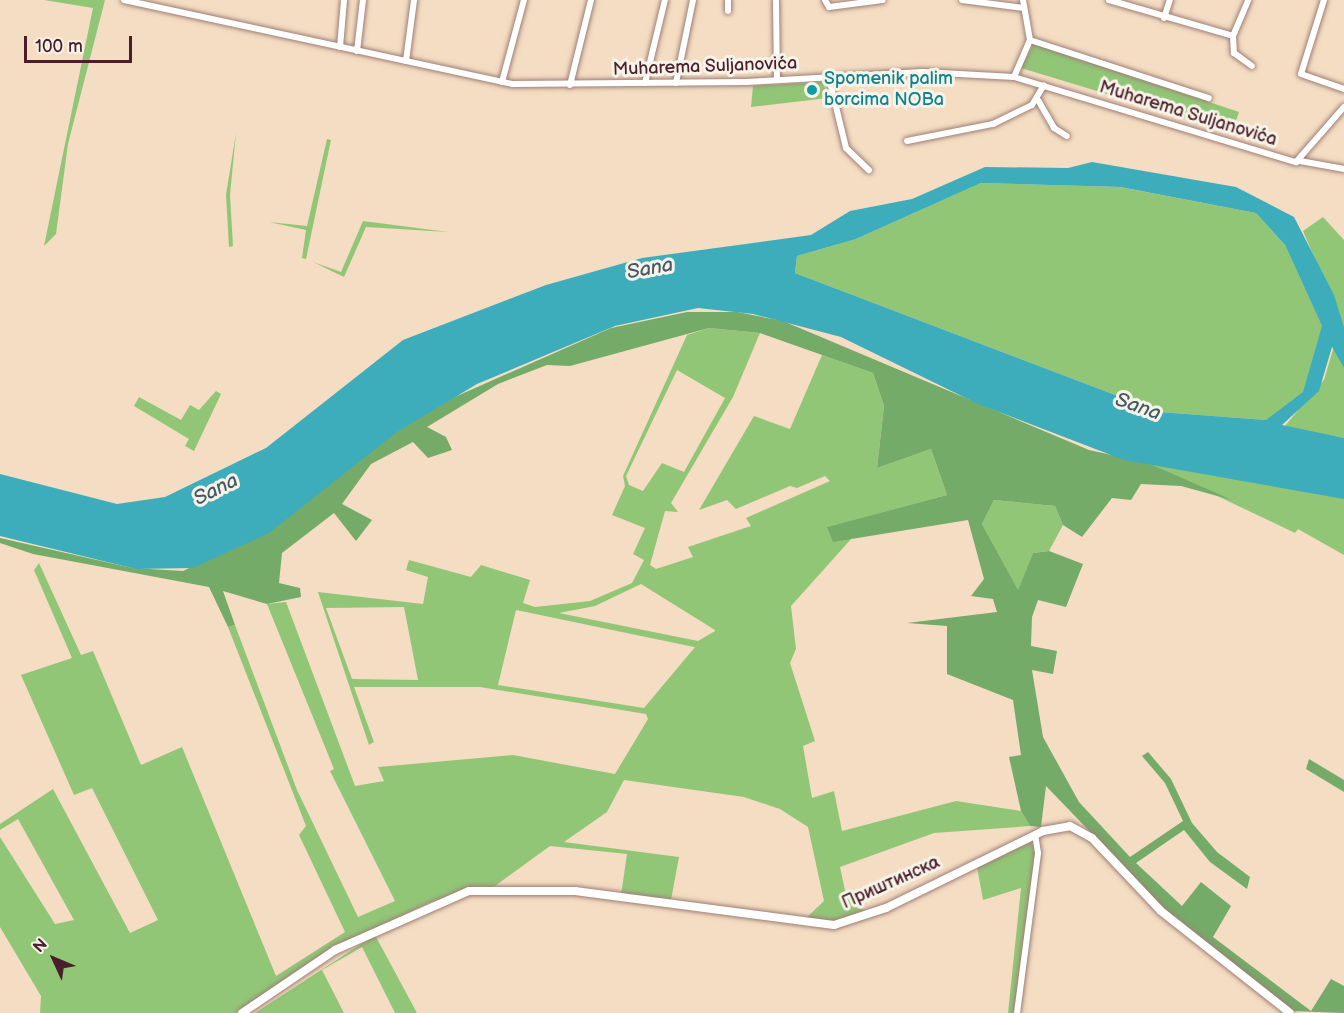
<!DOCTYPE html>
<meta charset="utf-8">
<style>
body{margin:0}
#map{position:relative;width:1344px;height:1013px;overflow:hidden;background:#f4ddc2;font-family:"Balsamiq Sans",sans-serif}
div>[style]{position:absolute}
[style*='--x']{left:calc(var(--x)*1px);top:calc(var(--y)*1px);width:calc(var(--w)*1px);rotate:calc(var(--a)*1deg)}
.green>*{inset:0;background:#92c677}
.forest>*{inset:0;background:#75ab68}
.water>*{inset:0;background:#3eadbb}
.roads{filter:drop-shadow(0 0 2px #9f7e76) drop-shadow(0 0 2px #9f7e76)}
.street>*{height:6px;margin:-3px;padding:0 3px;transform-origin:3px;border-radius:3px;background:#fff}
.secondary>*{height:8px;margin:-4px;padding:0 4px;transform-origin:4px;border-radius:4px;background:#fff}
.dots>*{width:16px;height:16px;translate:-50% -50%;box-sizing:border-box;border:3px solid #f7f3e8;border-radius:50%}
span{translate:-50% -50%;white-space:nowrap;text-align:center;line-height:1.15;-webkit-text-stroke:6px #f7f3e8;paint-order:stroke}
.street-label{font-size:18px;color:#4a1f2b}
.culture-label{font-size:18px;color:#0d838f}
.left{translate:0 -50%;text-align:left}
.water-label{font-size:20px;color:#455865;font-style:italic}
.north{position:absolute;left:24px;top:929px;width:60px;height:60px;-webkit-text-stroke:4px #f7f3e8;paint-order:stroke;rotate:314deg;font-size:16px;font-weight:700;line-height:24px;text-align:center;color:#4a1f2b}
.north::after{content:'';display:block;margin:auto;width:21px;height:27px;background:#4a1f2b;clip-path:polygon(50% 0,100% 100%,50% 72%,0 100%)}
.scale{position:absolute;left:24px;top:36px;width:108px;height:27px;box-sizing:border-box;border:3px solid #4a1f2b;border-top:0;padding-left:8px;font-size:18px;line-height:21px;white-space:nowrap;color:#4a1f2b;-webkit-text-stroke:4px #f7f3e8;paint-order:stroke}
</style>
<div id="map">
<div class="green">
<div style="clip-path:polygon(44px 0,105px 0,68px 144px,56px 234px,44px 246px,93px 8px)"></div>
<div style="clip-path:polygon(1034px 43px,1239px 112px,1232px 132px,1021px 68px)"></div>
<div style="clip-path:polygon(823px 82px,828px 98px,751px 107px,753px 86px)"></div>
<div style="clip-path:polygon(236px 133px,230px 195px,233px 246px,229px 247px,226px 195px)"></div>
<div style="clip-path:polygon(327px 139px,331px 140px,306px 259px,302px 258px,306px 230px,269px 222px,307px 226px)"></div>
<div style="clip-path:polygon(981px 183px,1119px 187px,1256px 213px,1285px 245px,1325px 332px,1318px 381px,1282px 416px,1266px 420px,1160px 412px,795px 273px,797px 256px,856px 239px)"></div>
<div style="clip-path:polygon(1323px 217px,1344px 240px,1344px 327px,1303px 231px)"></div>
<div style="clip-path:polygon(363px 221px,448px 232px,366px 227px,344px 277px,313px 262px,341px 272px)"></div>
<div style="clip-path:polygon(evenodd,709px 328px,760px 333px,733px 397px,671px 503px,678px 512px,665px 511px,650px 565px,656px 569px,693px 557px,688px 547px,751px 526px,746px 518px,830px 481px,825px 476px,797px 488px,790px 486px,736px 509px,727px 500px,699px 510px,754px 416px,790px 429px,822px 355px,873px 373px,884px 406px,877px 468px,931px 449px,947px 495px,828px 527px,834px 541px,852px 538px,791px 606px,796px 649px,790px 663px,815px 741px,803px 746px,812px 798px,834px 791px,842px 831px,956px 801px,1021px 811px,1030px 826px,934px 833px,840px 867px,846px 895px,857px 908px,872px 912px,843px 922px,804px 920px,824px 901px,808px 827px,780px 809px,744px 797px,624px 780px,607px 812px,564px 842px,679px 857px,671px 900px,621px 895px,627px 854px,550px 846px,495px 886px,431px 902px,355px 938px,241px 1013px,40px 1013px,41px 996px,0 927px,0 837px,55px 924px,74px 920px,18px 819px,0 830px,0 824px,53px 789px,130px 933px,158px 920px,92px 788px,74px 795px,21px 675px,72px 658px,34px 570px,39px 563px,81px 655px,93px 651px,141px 765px,182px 747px,276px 976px,345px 932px,299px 835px,306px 826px,228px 627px,235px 625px,297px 790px,358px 917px,395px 901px,330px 771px,334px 769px,267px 604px,286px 602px,355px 786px,384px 781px,378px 767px,513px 755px,615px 774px,648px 719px,646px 714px,480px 687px,354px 687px,374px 742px,369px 745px,318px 592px,423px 604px,428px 577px,406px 570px,409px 560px,471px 577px,481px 565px,530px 580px,523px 603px,535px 607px,590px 601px,632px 583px,644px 560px,633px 554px,645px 528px,612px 515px,625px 486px,623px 476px,687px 335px,709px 328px,677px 370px,725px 398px,684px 472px,662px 463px,643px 491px,629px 485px,626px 476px,677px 370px,709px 328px,641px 584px,715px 630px,715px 631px,698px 641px,559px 613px,595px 606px,641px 584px,709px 328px,404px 607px,418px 680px,352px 679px,326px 608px,404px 607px,709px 328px,516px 610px,694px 647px,695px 647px,644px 708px,498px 685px,516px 610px)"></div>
<div style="clip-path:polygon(1334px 346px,1344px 368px,1344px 438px,1284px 427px,1324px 380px)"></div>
<div style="clip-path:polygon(216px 391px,221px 394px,194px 451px,185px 446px,189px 439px,134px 406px,139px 397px,181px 420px,190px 405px,199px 410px)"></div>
<div style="clip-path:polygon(1148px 463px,1344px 498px,1344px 555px,1298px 529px,1295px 533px)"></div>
<div style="clip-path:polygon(994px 500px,1055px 506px,1063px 525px,1049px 551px,1033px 553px,1018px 591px,982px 524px)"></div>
<div style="clip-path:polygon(1029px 843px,1036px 844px,1034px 867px,1015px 1013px,1008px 1013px,1021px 888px,983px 900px,977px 867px)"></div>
<div style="clip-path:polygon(375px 935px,417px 1013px,395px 1013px,362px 947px,322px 970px,344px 1013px,255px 1013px)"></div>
</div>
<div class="forest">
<div style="clip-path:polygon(687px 312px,737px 312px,783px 321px,1089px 450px,1148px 463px,1232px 500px,1181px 486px,1141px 484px,1131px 500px,1112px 498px,1082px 537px,1063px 525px,1055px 506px,994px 500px,982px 524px,1018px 590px,1033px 553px,1049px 551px,1083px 564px,1066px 607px,1038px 600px,1032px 617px,1031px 646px,1057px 651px,1053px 674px,1032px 670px,1043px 737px,1079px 802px,1130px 857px,1183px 821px,1165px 783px,1142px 756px,1148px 752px,1171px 779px,1192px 823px,1217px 852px,1250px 877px,1247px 889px,1210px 862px,1184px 830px,1136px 863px,1182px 906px,1201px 882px,1231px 906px,1213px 937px,1311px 1011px,1331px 979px,1344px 986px,1344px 1013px,1292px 1011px,1174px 919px,1046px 786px,1041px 827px,1030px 826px,1021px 811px,1009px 757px,1021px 755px,1013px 700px,947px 674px,947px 626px,907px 623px,997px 612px,993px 599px,971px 596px,984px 579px,968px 520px,833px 542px,827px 527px,947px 495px,931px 449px,877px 468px,884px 406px,873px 373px,760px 333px,709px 328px,570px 366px,547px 365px,498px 384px,427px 427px,446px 437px,452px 450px,428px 458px,413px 442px,371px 464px,342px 504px,372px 520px,356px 541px,334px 513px,282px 553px,279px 583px,300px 588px,301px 597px,267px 604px,223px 591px,235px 625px,228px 627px,209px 587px,33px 554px,0 543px,0 538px,132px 568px,183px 571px,274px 527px,404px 423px,448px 400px,611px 328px)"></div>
<div style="clip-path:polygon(1309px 759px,1344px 780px,1344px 792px,1306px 769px)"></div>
</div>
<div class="water">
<div style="clip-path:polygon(evenodd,1092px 162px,1236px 187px,1294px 217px,1334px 295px,1344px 327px,1344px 368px,1332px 347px,1319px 391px,1282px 425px,1344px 438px,1344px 499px,1124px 460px,978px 404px,841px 337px,753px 314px,698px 308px,615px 326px,477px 384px,397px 432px,269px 533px,193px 568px,136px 569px,0 536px,0 474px,117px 504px,165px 497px,266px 448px,403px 340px,546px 285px,642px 258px,811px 235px,850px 211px,912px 199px,985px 167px,1068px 168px,1092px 162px,981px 183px,1120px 187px,1256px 213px,1285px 245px,1322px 326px,1303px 392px,1266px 420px,1160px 412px,795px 273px,797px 256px,856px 239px,981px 183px)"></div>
</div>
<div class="roads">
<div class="street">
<div style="--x:124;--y:0;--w:398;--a:12.2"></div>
<div style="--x:513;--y:84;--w:233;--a:-0.5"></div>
<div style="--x:746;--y:82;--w:177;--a:-3.2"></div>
<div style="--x:923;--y:72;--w:91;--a:3.1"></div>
<div style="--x:1014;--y:77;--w:295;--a:16.8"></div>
<div style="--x:1296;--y:162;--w:73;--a:-48.9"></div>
<div style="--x:728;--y:0;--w:11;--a:90"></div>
<div style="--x:776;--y:0;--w:80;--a:89.3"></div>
<div style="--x:825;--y:0;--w:8;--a:60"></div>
<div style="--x:829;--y:7;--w:54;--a:-7.4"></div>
<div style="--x:962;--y:0;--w:62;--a:7.5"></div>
<div style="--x:1109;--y:0;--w:129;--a:16.2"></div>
<div style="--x:1233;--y:36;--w:17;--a:87"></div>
<div style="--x:1234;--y:53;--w:22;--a:36"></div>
<div style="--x:1324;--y:0;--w:77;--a:107.3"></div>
<div style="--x:1301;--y:74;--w:46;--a:19.2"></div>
<div style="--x:1164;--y:18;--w:19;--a:-72"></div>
<div style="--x:1233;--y:36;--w:39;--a:-67"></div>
<div style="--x:1030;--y:40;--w:188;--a:18"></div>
<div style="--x:340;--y:47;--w:47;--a:-85.1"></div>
<div style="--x:357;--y:51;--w:51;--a:-83.3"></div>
<div style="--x:406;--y:61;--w:62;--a:-82.5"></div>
<div style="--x:1014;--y:77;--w:40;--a:-66.6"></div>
<div style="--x:1030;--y:40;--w:41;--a:-99.9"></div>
<div style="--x:829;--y:78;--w:72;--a:76.3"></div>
<div style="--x:846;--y:148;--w:32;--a:44"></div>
<div style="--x:502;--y:82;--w:85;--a:-75"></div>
<div style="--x:645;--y:83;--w:85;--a:-76.5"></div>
<div style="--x:676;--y:83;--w:85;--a:-78.4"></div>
<div style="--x:570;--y:85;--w:88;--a:-76.1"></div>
<div style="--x:1038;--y:100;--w:32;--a:60"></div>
<div style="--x:1054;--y:128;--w:15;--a:32"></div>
<div style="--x:907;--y:141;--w:88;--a:-11.2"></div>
<div style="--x:993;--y:124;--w:43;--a:-26"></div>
<div style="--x:1032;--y:105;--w:23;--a:-59"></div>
<div style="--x:1300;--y:161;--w:45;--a:10.3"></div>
<div style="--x:1017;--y:1013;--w:161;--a:-82.5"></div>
<div style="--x:1038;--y:853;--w:19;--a:-99"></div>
</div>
<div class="secondary">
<div style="--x:242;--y:1013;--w:112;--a:-34.1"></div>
<div style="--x:335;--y:950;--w:146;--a:-23.8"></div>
<div style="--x:469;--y:891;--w:106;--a:0"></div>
<div style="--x:575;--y:891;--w:261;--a:7.5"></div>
<div style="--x:834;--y:925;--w:55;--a:-18.1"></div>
<div style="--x:886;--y:908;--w:175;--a:-26.1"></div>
<div style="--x:1043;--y:831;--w:27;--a:-10"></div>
<div style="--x:1070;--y:826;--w:25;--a:29"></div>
<div style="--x:1092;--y:838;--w:100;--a:46.6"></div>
<div style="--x:1161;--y:911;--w:164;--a:38.3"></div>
</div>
</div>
<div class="dots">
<div style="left:812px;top:90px;background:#0f9aa8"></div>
</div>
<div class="street-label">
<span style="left:705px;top:67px;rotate:-2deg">Muharema Suljanovića</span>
<span style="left:1188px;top:114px;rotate:17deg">Muharema Suljanovića</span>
<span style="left:891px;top:883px;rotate:-24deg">Приштинска</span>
</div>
<div class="culture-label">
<span class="left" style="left:824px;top:90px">Spomenik palim<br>borcima NOBa</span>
</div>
<div class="water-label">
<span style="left:650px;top:269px;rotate:-10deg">Sana</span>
<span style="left:1138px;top:407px;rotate:19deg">Sana</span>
<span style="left:216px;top:490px;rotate:-27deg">Sana</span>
</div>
<div class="north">N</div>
<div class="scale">100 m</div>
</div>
